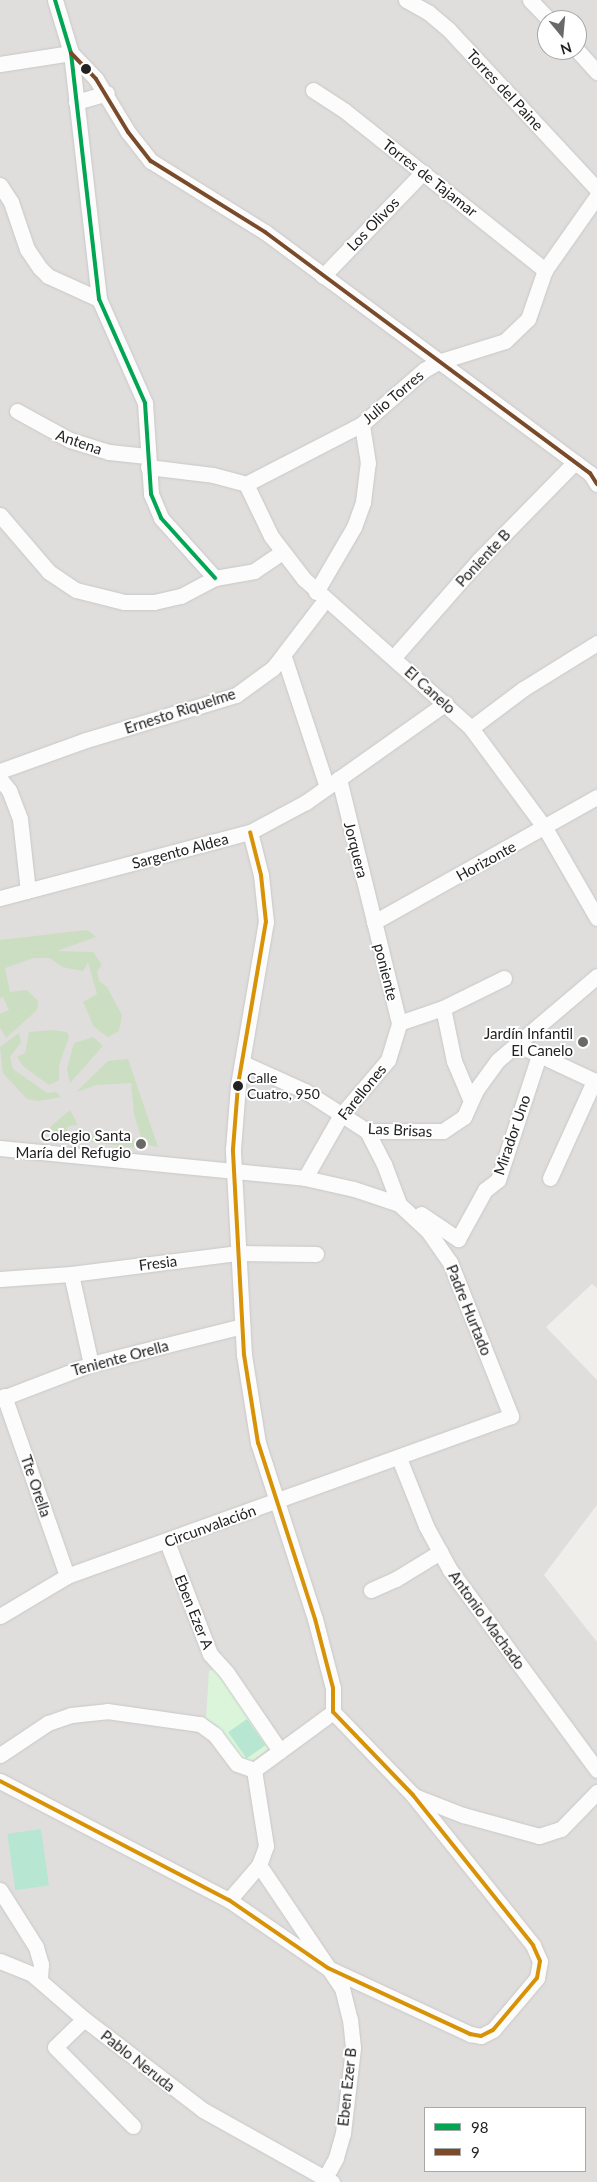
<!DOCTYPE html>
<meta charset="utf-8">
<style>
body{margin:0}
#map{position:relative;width:597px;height:2182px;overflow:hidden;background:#f0eeeb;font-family:Lato,sans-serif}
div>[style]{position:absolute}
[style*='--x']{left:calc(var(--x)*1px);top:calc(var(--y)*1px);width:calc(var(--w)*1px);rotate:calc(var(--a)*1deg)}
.residential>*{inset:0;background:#dfdedc}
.forest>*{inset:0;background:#cbdec1}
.park>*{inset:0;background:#daf5da}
.pitch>*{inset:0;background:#b7e6d2;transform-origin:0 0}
.roads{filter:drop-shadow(0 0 1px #c9c8c7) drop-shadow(0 0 1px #c9c8c7)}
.minor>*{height:15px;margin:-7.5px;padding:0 7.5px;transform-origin:7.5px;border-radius:7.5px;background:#fdfcfc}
.bus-1>*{height:4px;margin:-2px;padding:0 2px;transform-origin:2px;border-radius:2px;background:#00a651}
.bus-2>*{height:4px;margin:-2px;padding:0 2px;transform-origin:2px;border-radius:2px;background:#7a4b2a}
.bus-3>*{height:4px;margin:-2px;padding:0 2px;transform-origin:2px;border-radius:2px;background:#d79205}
.dots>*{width:14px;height:14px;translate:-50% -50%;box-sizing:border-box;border:2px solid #fff;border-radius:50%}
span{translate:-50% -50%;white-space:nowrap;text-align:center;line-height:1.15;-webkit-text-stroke:4px #fff;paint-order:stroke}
.bus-label{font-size:14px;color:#222}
.left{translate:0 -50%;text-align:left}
.street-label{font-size:15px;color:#222}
.poi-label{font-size:15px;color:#222}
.right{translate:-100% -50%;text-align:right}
.legend{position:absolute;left:424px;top:2107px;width:162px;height:65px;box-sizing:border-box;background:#fff;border:1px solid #a7a7a7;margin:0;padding:6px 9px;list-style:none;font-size:15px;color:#222}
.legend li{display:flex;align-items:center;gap:10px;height:25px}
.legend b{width:25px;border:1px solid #a7a7a7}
.north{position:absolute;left:537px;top:10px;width:50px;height:50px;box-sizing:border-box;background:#fff;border:1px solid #a7a7a7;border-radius:50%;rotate:163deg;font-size:14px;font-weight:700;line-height:20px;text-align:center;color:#222}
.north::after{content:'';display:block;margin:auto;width:18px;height:22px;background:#6a6968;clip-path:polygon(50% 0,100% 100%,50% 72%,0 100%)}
</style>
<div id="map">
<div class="residential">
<div style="clip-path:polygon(evenodd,0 0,597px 0,597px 1288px,592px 1284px,546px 1327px,597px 1380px,597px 1505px,544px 1575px,597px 1642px,597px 2182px,0 2182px,0 0,547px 20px,577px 20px,577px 50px,547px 50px,547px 20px,0 0,426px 2108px,586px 2108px,586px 2171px,426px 2171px,426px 2108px)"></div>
</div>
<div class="forest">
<div style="clip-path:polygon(87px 930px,96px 937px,57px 951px,93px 952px,102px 965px,97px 971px,99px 981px,107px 987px,122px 1015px,119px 1031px,108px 1037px,94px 1027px,83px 1002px,97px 994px,88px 962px,83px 971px,62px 967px,50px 958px,34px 958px,5px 968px,10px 992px,27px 990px,38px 1001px,37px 1010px,6px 1038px,0 1027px,0 1014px,9px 1010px,3px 997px,0 998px,0 940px)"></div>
<div style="clip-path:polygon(53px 1030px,67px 1032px,69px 1037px,59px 1065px,59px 1080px,49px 1085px,24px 1067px,17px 1057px,25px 1053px,29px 1032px)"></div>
<div style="clip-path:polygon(19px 1033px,21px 1042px,10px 1057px,13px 1069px,47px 1093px,56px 1092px,61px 1097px,38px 1101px,27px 1099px,3px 1073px,0 1047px)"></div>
<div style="clip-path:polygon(93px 1037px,103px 1046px,70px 1083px,67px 1069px,74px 1043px)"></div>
<div style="clip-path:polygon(128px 1059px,158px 1147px,147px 1145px,141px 1137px,134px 1114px,131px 1083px,96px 1085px,76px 1092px,108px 1061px)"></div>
<div style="clip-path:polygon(70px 1110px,78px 1125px,68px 1126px,62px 1143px,52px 1137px,50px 1127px)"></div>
<div style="clip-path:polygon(97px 1130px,119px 1139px,137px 1139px,136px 1148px,84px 1141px)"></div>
</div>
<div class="park">
<div style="clip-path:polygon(217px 1668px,273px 1745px,249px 1763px,241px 1761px,217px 1726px,206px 1718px,209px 1671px)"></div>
</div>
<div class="pitch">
<div style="left:247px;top:1719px;width:32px;height:23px;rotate:55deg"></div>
<div style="left:41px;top:1829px;width:57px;height:34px;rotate:82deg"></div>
</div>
<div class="roads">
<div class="minor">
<div style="--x:55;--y:0;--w:55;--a:73.2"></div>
<div style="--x:71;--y:53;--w:248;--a:83.5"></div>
<div style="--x:99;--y:299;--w:114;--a:66.1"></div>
<div style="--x:145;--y:403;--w:91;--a:86.2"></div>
<div style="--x:151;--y:494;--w:26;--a:67"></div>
<div style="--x:161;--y:518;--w:81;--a:48"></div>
<div style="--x:406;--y:0;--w:26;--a:29"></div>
<div style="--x:429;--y:13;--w:26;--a:40"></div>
<div style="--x:449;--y:30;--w:217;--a:47.1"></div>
<div style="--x:530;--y:0;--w:28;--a:46"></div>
<div style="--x:577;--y:50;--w:30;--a:48"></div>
<div style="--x:71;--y:53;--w:36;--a:46"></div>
<div style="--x:96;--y:79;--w:62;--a:58.9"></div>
<div style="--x:128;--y:132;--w:37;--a:52"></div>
<div style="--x:151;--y:161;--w:134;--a:31.9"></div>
<div style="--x:265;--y:232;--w:405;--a:36.6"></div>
<div style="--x:590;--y:473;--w:13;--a:58"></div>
<div style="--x:0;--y:64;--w:72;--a:-8.8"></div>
<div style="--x:313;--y:90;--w:38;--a:33"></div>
<div style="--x:345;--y:111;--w:256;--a:38.5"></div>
<div style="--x:76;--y:102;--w:32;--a:-16"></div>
<div style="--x:0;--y:185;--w:20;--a:57"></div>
<div style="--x:11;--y:202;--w:50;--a:71.2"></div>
<div style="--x:27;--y:249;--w:23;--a:56"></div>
<div style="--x:40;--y:268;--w:11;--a:45"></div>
<div style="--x:48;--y:276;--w:56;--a:24.3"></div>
<div style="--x:323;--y:276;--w:144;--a:-46.1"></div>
<div style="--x:17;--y:411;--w:60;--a:28.7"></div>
<div style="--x:70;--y:440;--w:41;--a:17.1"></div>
<div style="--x:109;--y:452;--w:38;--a:6"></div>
<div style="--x:148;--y:467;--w:65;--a:7"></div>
<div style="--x:213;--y:475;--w:34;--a:15"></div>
<div style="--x:246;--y:484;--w:131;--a:-27.3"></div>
<div style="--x:362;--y:424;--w:82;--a:-41.1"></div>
<div style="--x:424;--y:370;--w:16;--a:-30"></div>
<div style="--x:438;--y:362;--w:70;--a:-17.4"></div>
<div style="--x:505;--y:341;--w:32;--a:-44"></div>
<div style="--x:528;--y:319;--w:52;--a:-70.9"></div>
<div style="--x:545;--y:270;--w:90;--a:-54.9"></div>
<div style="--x:246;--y:484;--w:58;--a:64.3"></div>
<div style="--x:271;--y:536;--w:54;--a:52.5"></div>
<div style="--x:304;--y:579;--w:224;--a:41.7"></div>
<div style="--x:471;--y:728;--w:124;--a:53.5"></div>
<div style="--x:545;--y:828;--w:104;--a:60"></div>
<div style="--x:0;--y:515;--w:75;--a:49.3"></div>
<div style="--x:49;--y:572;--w:32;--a:34"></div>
<div style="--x:76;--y:590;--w:49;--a:14"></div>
<div style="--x:124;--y:602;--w:30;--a:0"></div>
<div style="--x:154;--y:602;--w:28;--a:-13"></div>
<div style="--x:181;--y:596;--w:38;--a:-28"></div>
<div style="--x:215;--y:578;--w:40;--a:-10"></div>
<div style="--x:254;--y:571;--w:34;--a:-34"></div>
<div style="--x:316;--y:592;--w:75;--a:-59.7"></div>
<div style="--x:354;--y:527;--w:27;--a:-70"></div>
<div style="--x:363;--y:502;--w:39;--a:-83"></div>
<div style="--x:368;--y:463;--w:39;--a:-99"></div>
<div style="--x:284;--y:657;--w:137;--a:71.7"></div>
<div style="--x:394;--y:657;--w:129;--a:-48.8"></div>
<div style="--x:479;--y:560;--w:137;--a:-45.6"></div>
<div style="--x:471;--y:728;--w:65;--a:-36.9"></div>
<div style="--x:523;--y:689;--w:87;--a:-31.9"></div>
<div style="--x:0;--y:771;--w:91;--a:-19.8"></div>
<div style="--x:86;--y:740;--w:157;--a:-16.7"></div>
<div style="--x:236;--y:695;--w:46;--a:-36.1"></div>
<div style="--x:273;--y:668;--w:86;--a:-52.6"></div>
<div style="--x:0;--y:779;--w:14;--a:51"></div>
<div style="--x:9;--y:790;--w:31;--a:69"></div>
<div style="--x:20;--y:819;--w:72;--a:83.7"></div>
<div style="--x:0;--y:898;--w:259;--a:-14.8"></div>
<div style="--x:250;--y:832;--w:64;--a:-28.2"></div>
<div style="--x:306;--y:802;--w:171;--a:-35.3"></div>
<div style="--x:374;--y:922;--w:256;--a:-29.3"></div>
<div style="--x:443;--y:1008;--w:54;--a:78.3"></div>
<div style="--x:454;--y:1061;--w:43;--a:67"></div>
<div style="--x:399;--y:1023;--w:46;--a:-18.8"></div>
<div style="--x:443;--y:1008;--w:68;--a:-26.2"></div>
<div style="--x:516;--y:1044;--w:89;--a:25.1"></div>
<div style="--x:243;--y:1063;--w:68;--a:24.3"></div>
<div style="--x:305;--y:1091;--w:74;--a:32.8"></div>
<div style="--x:367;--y:1131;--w:76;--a:0"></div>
<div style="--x:443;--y:1131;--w:25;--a:-34"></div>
<div style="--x:464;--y:1117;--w:30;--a:-66"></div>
<div style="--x:476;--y:1090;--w:37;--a:-54"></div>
<div style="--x:498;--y:1060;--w:130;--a:-40.3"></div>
<div style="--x:367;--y:1131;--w:37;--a:63"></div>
<div style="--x:384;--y:1164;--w:43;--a:69.4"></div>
<div style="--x:0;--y:1148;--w:306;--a:5.6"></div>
<div style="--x:305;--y:1178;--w:50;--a:12.7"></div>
<div style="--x:354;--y:1189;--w:47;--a:18.4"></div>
<div style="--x:399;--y:1204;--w:40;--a:43"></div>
<div style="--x:428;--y:1231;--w:38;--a:55"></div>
<div style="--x:450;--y:1262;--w:166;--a:68.4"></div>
<div style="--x:511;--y:1416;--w:472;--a:160.2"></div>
<div style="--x:67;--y:1576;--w:78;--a:149.2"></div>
<div style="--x:305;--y:1178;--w:73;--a:-60.3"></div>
<div style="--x:341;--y:1115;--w:72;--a:-49.5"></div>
<div style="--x:388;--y:1060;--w:39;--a:-73"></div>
<div style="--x:399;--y:1023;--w:252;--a:-103.8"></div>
<div style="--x:550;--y:1178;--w:107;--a:-65.6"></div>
<div style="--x:421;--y:1214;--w:45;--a:34"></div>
<div style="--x:458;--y:1239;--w:56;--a:-61.1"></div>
<div style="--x:485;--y:1190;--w:16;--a:-38"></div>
<div style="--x:498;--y:1180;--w:132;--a:-71.8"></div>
<div style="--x:71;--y:1274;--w:92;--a:77.5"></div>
<div style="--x:0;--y:1279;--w:71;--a:-4"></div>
<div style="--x:71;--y:1274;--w:167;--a:-7.2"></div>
<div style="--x:237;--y:1253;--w:79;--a:0.7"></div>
<div style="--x:4;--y:1396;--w:191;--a:70.7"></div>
<div style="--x:0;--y:1399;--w:97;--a:-21"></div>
<div style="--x:91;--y:1364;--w:156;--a:-14.1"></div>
<div style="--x:399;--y:1458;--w:73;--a:68.3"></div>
<div style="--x:426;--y:1526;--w:50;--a:61.4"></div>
<div style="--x:450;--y:1570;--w:248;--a:53.7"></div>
<div style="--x:167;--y:1542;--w:120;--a:69"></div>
<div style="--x:210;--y:1654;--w:25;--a:48"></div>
<div style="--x:227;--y:1673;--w:94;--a:55.8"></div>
<div style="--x:371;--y:1590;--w:27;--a:-24"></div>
<div style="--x:396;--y:1579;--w:52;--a:-31.5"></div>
<div style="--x:0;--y:1755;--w:58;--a:-33.7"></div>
<div style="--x:48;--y:1723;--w:24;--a:-19"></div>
<div style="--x:71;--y:1715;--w:36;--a:-6"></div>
<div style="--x:107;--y:1711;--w:94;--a:8"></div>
<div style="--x:200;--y:1724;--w:19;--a:36"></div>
<div style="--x:215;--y:1735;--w:36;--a:53"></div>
<div style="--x:237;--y:1764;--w:18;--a:19"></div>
<div style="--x:254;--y:1770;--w:77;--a:81"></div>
<div style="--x:266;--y:1846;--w:20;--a:110"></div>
<div style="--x:259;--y:1865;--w:148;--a:56"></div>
<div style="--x:342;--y:1988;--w:32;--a:76"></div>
<div style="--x:350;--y:2019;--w:29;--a:84"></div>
<div style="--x:353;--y:2048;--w:86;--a:96.7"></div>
<div style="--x:343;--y:2133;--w:26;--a:106"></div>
<div style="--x:336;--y:2158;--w:23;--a:119"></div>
<div style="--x:254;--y:1770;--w:98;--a:-36.3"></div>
<div style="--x:0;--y:1781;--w:258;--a:27.5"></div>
<div style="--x:229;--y:1900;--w:120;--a:34.5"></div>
<div style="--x:328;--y:1968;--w:157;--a:24.9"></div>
<div style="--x:470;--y:2034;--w:11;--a:10"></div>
<div style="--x:481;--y:2036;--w:13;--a:-27"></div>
<div style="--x:493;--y:2030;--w:68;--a:-49.8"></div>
<div style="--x:537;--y:1978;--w:17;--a:-80"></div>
<div style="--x:540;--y:1961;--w:17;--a:-114"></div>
<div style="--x:533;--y:1945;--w:192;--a:-128.7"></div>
<div style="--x:413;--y:1795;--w:115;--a:-133.9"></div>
<div style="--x:333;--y:1712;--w:24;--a:-90"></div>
<div style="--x:333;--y:1688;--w:71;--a:-104.6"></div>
<div style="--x:315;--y:1619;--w:185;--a:-107.9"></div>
<div style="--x:258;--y:1443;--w:89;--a:-99"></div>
<div style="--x:244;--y:1355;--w:206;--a:-93.1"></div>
<div style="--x:233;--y:1149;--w:64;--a:-85.5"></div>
<div style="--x:238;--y:1085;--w:165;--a:-80.3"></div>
<div style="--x:266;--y:922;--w:47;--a:-96.1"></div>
<div style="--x:261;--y:875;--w:44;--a:-104.3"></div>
<div style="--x:414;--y:1796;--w:53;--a:21.2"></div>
<div style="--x:463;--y:1815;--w:79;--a:15.4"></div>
<div style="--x:539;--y:1836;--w:23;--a:-18"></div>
<div style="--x:561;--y:1829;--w:52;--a:-45.8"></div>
<div style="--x:0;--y:1890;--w:67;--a:57.7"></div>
<div style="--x:36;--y:1947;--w:18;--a:74"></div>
<div style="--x:41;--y:1964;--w:16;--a:94"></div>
<div style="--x:229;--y:1900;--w:46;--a:-49.4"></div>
<div style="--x:0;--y:1961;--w:35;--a:22"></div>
<div style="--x:32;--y:1974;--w:69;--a:40.9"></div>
<div style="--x:84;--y:2019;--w:150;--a:37.4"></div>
<div style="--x:203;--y:2110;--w:148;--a:29.2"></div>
<div style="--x:84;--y:2019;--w:40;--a:136"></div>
<div style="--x:55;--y:2047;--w:111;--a:45.4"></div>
</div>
</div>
<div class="bus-1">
<div style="--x:55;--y:0;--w:55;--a:73.2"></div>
<div style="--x:71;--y:53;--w:248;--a:83.5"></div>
<div style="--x:99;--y:299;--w:114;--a:66.1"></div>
<div style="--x:145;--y:403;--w:91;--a:86.2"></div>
<div style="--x:151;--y:494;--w:26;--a:67"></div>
<div style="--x:161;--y:518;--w:81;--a:48"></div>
</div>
<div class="bus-2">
<div style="--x:71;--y:53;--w:36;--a:46"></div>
<div style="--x:96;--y:79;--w:62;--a:58.9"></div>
<div style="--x:128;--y:132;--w:37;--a:52"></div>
<div style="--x:151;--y:161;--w:134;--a:31.9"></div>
<div style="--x:265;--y:232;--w:405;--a:36.6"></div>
<div style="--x:590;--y:473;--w:13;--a:58"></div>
</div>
<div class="bus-3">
<div style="--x:0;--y:1781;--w:258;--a:27.5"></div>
<div style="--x:229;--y:1900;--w:120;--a:34.5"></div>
<div style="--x:328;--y:1968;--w:157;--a:24.9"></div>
<div style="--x:470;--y:2034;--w:11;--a:10"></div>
<div style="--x:481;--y:2036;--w:13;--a:-27"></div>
<div style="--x:493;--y:2030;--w:68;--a:-49.8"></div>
<div style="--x:537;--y:1978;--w:17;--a:-80"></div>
<div style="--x:540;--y:1961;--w:17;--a:-114"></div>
<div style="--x:533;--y:1945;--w:192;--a:-128.7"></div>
<div style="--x:413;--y:1795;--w:115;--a:-133.9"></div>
<div style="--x:333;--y:1712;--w:24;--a:-90"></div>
<div style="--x:333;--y:1688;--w:71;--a:-104.6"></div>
<div style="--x:315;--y:1619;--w:185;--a:-107.9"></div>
<div style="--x:258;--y:1443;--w:89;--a:-99"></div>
<div style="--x:244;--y:1355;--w:206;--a:-93.1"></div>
<div style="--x:233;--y:1149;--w:64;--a:-85.5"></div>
<div style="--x:238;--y:1085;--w:165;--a:-80.3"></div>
<div style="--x:266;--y:922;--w:47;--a:-96.1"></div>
<div style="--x:261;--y:875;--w:44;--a:-104.3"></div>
</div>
<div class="dots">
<div style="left:86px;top:69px;background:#222"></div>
<div style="left:583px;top:1042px;background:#6a6968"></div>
<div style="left:238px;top:1086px;background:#222"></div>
<div style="left:141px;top:1144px;background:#6a6968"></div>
</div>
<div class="bus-label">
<span class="left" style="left:247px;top:1086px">Calle<br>Cuatro, 950</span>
</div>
<div class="street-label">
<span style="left:505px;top:90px;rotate:47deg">Torres del Paine</span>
<span style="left:430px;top:178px;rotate:38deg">Torres de Tajamar</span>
<span style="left:373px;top:224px;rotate:-46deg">Los Olivos</span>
<span style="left:393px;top:397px;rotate:-40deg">Julio Torres</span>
<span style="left:79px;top:442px;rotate:19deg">Antena</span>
<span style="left:483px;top:558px;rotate:-47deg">Poniente B</span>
<span style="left:430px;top:690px;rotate:42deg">El Canelo</span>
<span style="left:180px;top:711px;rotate:-18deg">Ernesto Riquelme</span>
<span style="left:356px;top:850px;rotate:76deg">Jorquera</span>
<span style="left:180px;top:851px;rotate:-15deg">Sargento Aldea</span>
<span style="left:486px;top:861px;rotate:-29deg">Horizonte</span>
<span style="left:386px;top:972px;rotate:76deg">poniente</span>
<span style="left:362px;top:1092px;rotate:-51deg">Farellones</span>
<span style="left:400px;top:1130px;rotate:3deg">Las Brisas</span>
<span style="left:512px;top:1135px;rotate:-71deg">Mirador Uno</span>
<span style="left:158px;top:1263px;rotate:-7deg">Fresia</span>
<span style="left:469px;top:1310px;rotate:68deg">Padre Hurtado</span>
<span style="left:120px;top:1358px;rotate:-15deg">Teniente Orella</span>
<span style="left:36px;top:1486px;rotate:71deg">Tte Orella</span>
<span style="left:210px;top:1526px;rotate:-20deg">Circunvalación</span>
<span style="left:194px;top:1612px;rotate:68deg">Eben Ezer A</span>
<span style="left:487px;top:1620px;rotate:54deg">Antonio Machado</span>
<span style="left:138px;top:2061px;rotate:38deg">Pablo Neruda</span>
<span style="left:347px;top:2087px;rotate:-84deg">Eben Ezer B</span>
</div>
<div class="poi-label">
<span class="right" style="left:573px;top:1042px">Jardín Infantil<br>El Canelo</span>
<span class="right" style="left:131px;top:1144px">Colegio Santa<br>María del Refugio</span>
</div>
<ul class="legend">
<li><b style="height:6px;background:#00a651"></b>98</li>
<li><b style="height:6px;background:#7a4b2a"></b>9</li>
</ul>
<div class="north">N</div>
</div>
